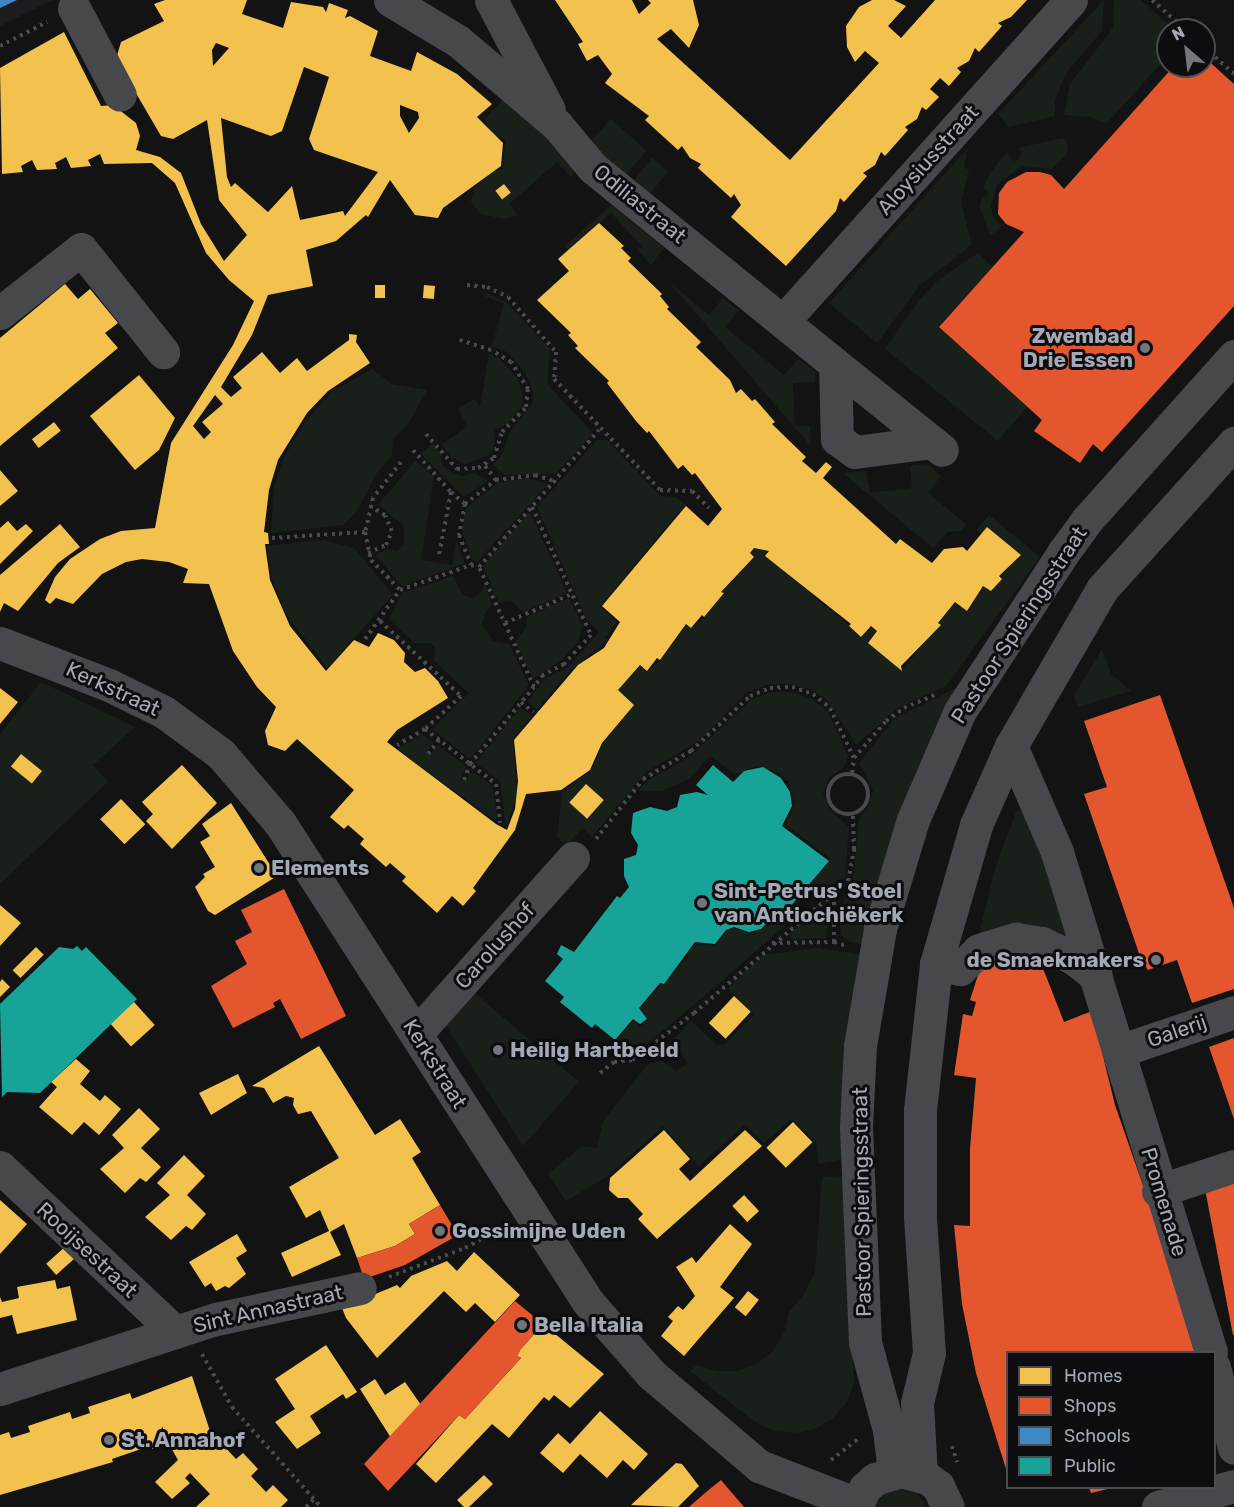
<!DOCTYPE html>
<meta charset="utf-8">
<style>
body{margin:0}
#map{position:relative;width:1234px;height:1507px;overflow:hidden;background:#131313;font-family:Rubik,sans-serif}
div>[style]{position:absolute}
[style*='--x']{left:calc(var(--x)*1px);top:calc(var(--y)*1px);width:calc(var(--w)*1px);rotate:calc(var(--a)*1deg)}
.built>*{inset:0;background:#1d1d1f}
.green>*{inset:0;background:#19201a;transform-origin:0 0}
.homes>*{inset:0;background:#f2c14e;transform-origin:0 0}
.shops>*{inset:0;background:#e4572e}
.schools>*{inset:0;background:#3f88c5}
.public>*{inset:0;background:#17a398}
.path>*{height:4px;margin-top:-2px;transform-origin:0;background:repeating-linear-gradient(90deg,#494a4e 0 3px,transparent 0 7.5px)}
.path>.ring{margin:-2px;padding:0;box-sizing:content-box;background:none;border:4px solid #494a4e;border-radius:50%}
.minor>*{height:33px;margin:-16.5px;padding:0 16.5px;transform-origin:16.5px;border-radius:16.5px;background:#47484c}
.dots>*{width:16px;height:16px;translate:-50% -50%;box-sizing:border-box;border:3px solid #0d0d0f;border-radius:50%}
span{translate:-50% -50%;white-space:nowrap;text-align:center;line-height:1.15;-webkit-text-stroke:6px #0d0d0f;paint-order:stroke}
.street-label{font-size:21px;color:#a3aab5}
.poi-label{font-size:21px;color:#a3aab5;font-weight:700}
.right{translate:-100% -50%;text-align:right}
.left{translate:0 -50%;text-align:left}
.legend{position:absolute;left:1006px;top:1351px;width:210px;height:138px;box-sizing:border-box;background:#0d0d0f;border:2px solid #494c51;margin:0;padding:8px 10px;list-style:none;font-size:18px;color:#a3aab5}
.legend li{display:flex;align-items:center;gap:12px;height:30px}
.legend b{width:30px;border:2px solid #494c51}
.north{position:absolute;left:1156px;top:18px;width:60px;height:60px;box-sizing:border-box;background:#0d0d0f;border:2px solid #494c51;border-radius:50%;rotate:332deg;font-size:16px;font-weight:700;line-height:24px;text-align:center;color:#a3aab5}
.north::after{content:'';display:block;margin:auto;width:21px;height:27px;background:#71757c;clip-path:polygon(50% 0,100% 100%,50% 72%,0 100%)}
</style>
<div id="map">
<div class="built">
<div style="clip-path:polygon(0 0,53px 0,0 26px)"></div>
</div>
<div class="green">
<div style="clip-path:polygon(1104px 0,1102px 31px,1066px 73px,1055px 100px,1055px 116px,1009px 127px,998px 114px)"></div>
<div style="clip-path:polygon(1114px 0,1141px 0,1174px 30px,1168px 30px,1168px 56px,1106px 124px,1090px 117px,1064px 115px,1070px 84px,1113px 28px)"></div>
<div style="clip-path:polygon(505px 97px,578px 169px,571px 177px,557px 162px,509px 204px,518px 215px,505px 219px,481px 214px,471px 202px,474px 188px,491px 173px,503px 169px,505px 140px,494px 136px,484px 120px)"></div>
<div style="left:611px;top:119px;width:48px;height:32px;rotate:42deg"></div>
<div style="clip-path:polygon(1063px 138px,1068px 144px,1066px 155px,1052px 169px,1022px 166px,997px 185px,991px 206px,994px 218px,1002px 226px,990px 236px,980px 207px,982px 198px,989px 194px,984px 187px,987px 178px,999px 161px,1007px 153px,1013px 161px,1018px 160px,1022px 152px,1018px 148px)"></div>
<div style="clip-path:polygon(968px 148px,964px 167px,969px 170px,961px 203px,972px 245px,921px 284px,877px 343px,829px 303px)"></div>
<div style="left:652px;top:158px;width:21px;height:30px;rotate:39deg"></div>
<div style="clip-path:polygon(611px 205px,664px 248px,651px 265px,638px 250px,642px 246px,611px 213px,569px 250px,564px 247px)"></div>
<div style="clip-path:polygon(978px 253px,993px 267px,938px 326px,1027px 407px,998px 441px,885px 349px,920px 299px,937px 281px)"></div>
<div style="clip-path:polygon(669px 282px,709px 315px,723px 298px,739px 310px,725px 327px,784px 375px,798px 359px,815px 371px,815px 382px,793px 383px,795px 426px,810px 426px,811px 446px)"></div>
<div style="clip-path:polygon(485px 292px,507px 303px,550px 349px,547px 384px,593px 433px,556px 474px,505px 475px,493px 465px,503px 453px,509px 433px,532px 404px,533px 391px,524px 371px,507px 352px,492px 346px,504px 303px,484px 296px)"></div>
<div style="clip-path:polygon(489px 354px,500px 359px,517px 378px,523px 393px,522px 406px,509px 422px,495px 430px,494px 448px,489px 455px,466px 464px,451px 458px,442px 444px,468px 426px,458px 409px,474px 399px,480px 406px)"></div>
<div style="clip-path:polygon(372px 369px,392px 384px,427px 390px,407px 426px,393px 438px,392px 456px,377px 473px,357px 511px,343px 525px,271px 533px,274px 487px,284px 457px,306px 420px,333px 391px)"></div>
<div style="clip-path:polygon(597px 440px,607px 440px,660px 496px,676px 497px,685px 505px,600px 606px,617px 622px,605px 638px,609px 640px,569px 672px,537px 710px,528px 701px,544px 679px,567px 668px,599px 632px,587px 620px,537px 507px)"></div>
<div style="clip-path:polygon(432px 443px,441px 453px,443px 466px,452px 472px,462px 476px,475px 473px,488px 481px,464px 497px,421px 454px)"></div>
<div style="clip-path:polygon(416px 460px,434px 477px,421px 560px,452px 565px,456px 540px,465px 563px,402px 586px,375px 555px,387px 549px,397px 551px,404px 545px,404px 526px,378px 505px)"></div>
<div style="clip-path:polygon(927px 464px,941px 476px,928px 493px,966px 524px,961px 531px,948px 532px,933px 548px,843px 473px,866px 471px,870px 493px,912px 488px,910px 466px)"></div>
<div style="clip-path:polygon(526px 478px,548px 484px,477px 562px,472px 559px,462px 532px,466px 508px,497px 483px)"></div>
<div style="clip-path:polygon(530px 512px,567px 593px,523px 612px,510px 600px,499px 603px,483px 566px)"></div>
<div style="clip-path:polygon(989px 515px,1040px 557px,946px 686px,899px 707px,856px 745px,828px 701px,810px 689px,788px 684px,766px 685px,746px 693px,699px 741px,646px 772px,592px 837px,582px 828px,566px 846px,557px 837px,562px 792px,592px 770px,603px 743px,634px 705px,618px 690px,640px 666px,647px 671px,660px 661px,686px 625px,691px 628px,704px 618px,724px 594px,722px 591px,755px 558px,750px 553px,754px 549px,764px 548px,768px 552px,765px 557px,780px 565px,825px 607px,827px 605px,861px 638px,871px 627px,876px 631px,867px 643px,902px 671px,955px 603px,967px 611px,983px 586px,992px 591px,1016px 557px,1021px 556px,987px 527px,981px 534px,976px 530px)"></div>
<div style="clip-path:polygon(323px 540px,354px 548px,393px 595px,327px 668px,286px 614px,272px 579px,267px 546px)"></div>
<div style="clip-path:polygon(453px 576px,463px 595px,472px 598px,480px 593px,485px 584px,492px 605px,485px 613px,482px 624px,493px 641px,509px 644px,529px 685px,470px 759px,432px 729px,469px 693px,434px 661px,435px 648px,430px 643px,414px 643px,389px 619px,402px 593px)"></div>
<div style="clip-path:polygon(569px 598px,582px 626px,579px 640px,562px 660px,533px 679px,515px 642px,526px 628px,527px 617px)"></div>
<div style="clip-path:polygon(1102px 649px,1111px 674px,1131px 691px,1078px 707px,1074px 696px)"></div>
<div style="clip-path:polygon(41px 682px,135px 727px,93px 765px,108px 782px,0 884px,0 734px)"></div>
<div style="clip-path:polygon(956px 688px,865px 945px,848px 941px,841px 935px,839px 915px,854px 873px,859px 818px,868px 807px,873px 790px,859px 763px,895px 718px)"></div>
<div style="clip-path:polygon(773px 692px,793px 692px,812px 699px,828px 712px,848px 756px,844px 767px,829px 778px,823px 794px,829px 809px,849px 827px,845px 877px,817px 898px,804px 891px,831px 859px,786px 825px,795px 803px,788px 781px,780px 773px,757px 766px,735px 774px,710px 756px,689px 779px,661px 791px,638px 791px,648px 780px,691px 756px,753px 698px)"></div>
<div style="clip-path:polygon(520px 708px,532px 716px,513px 739px,517px 794px,506px 828px,500px 781px,476px 763px)"></div>
<div style="clip-path:polygon(422px 734px,433px 743px,426px 754px,429px 755px,437px 745px,466px 766px,461px 780px,465px 782px,471px 771px,493px 786px,497px 822px,397px 749px)"></div>
<div style="clip-path:polygon(1023px 808px,1074px 937px,978px 938px,995px 869px,1016px 812px)"></div>
<div style="clip-path:polygon(793px 906px,800px 912px,713px 989px,632px 1056px,619px 1059px,615px 1042px,633px 1021px,640px 1026px,648px 1020px,640px 1008px,689px 956px,687px 953px,695px 944px,714px 946px,726px 931px,734px 928px,755px 933px,767px 924px,772px 910px)"></div>
<div style="clip-path:polygon(823px 907px,829px 914px,826px 938px,792px 939px,789px 934px)"></div>
<div style="clip-path:polygon(819px 948px,862px 955px,845px 1159px,819px 1164px,816px 1142px,792px 1119px,764px 1143px,745px 1124px,699px 1166px,663px 1126px,608px 1176px,566px 1201px,548px 1174px,582px 1146px,597px 1148px,603px 1121px,648px 1064px,662px 1061px,676px 1071px,688px 1063px,672px 1041px,691px 1021px,717px 1045px,725px 1044px,754px 1014px,728px 989px,763px 955px)"></div>
<div style="clip-path:polygon(472px 991px,579px 1082px,523px 1146px,444px 1023px)"></div>
<div style="clip-path:polygon(845px 1176px,854px 1382px,847px 1402px,833px 1418px,815px 1429px,795px 1433px,774px 1431px,755px 1422px,690px 1371px,697px 1365px,716px 1371px,737px 1371px,757px 1364px,773px 1351px,784px 1333px,789px 1312px,804px 1294px,815px 1272px,822px 1177px)"></div>
<div style="clip-path:polygon(900px 1489px,917px 1493px,928px 1507px,875px 1507px,883px 1495px)"></div>
</div>
<div class="homes">
<div style="clip-path:polygon(evenodd,165px 0,247px 0,242px 14px,283px 28px,291px 2px,323px 7px,326px 12px,329px 3px,348px 10px,345px 18px,350px 16px,378px 31px,370px 56px,411px 71px,417px 52px,457px 74px,492px 104px,477px 117px,503px 143px,501px 166px,443px 208px,438px 218px,415px 215px,390px 180px,368px 217px,366px 215px,336px 241px,306px 250px,313px 286px,268px 295px,252px 335px,221px 387px,231px 397px,242px 388px,233px 377px,262px 352px,280px 373px,297px 358px,307px 371px,349px 340px,349px 334px,357px 335px,356px 342px,370px 363px,328px 391px,307px 413px,278px 460px,269px 490px,264px 532px,268px 533px,269px 544px,265px 544px,270px 580px,290px 626px,326px 671px,354px 640px,369px 647px,378px 633px,394px 640px,405px 653px,404px 662px,415px 672px,425px 668px,438px 681px,448px 698px,397px 730px,387px 742px,496px 824px,507px 830px,515px 809px,518px 781px,514px 740px,578px 665px,604px 648px,620px 622px,602px 606px,686px 506px,708px 526px,722px 509px,695px 473px,692px 475px,683px 465px,678px 469px,649px 431px,647px 433px,636px 421px,607px 383px,609px 381px,575px 348px,578px 346px,568px 335px,571px 333px,537px 300px,569px 271px,558px 259px,599px 223px,624px 246px,621px 248px,631px 258px,628px 261px,662px 294px,660px 296px,669px 307px,667px 309px,701px 342px,696px 347px,730px 380px,736px 393px,741px 389px,752px 401px,755px 399px,775px 422px,772px 424px,806px 457px,802px 461px,816px 473px,826px 462px,832px 467px,823px 478px,896px 544px,900px 539px,932px 563px,944px 549px,963px 547px,967px 551px,987px 527px,1021px 555px,999px 576px,1002px 579px,991px 591px,983px 586px,967px 611px,955px 602px,938px 623px,941px 625px,901px 666px,902px 671px,868px 643px,877px 631px,871px 626px,861px 637px,849px 626px,851px 624px,765px 556px,769px 551px,754px 548px,750px 553px,754px 557px,721px 592px,724px 593px,704px 617px,702px 615px,691px 628px,686px 624px,660px 660px,657px 658px,647px 671px,640px 665px,618px 690px,634px 705px,602px 743px,590px 770px,561px 790px,526px 794px,515px 830px,473px 888px,476px 891px,463px 906px,452px 896px,437px 913px,402px 881px,406px 877px,390px 863px,386px 867px,360px 844px,364px 839px,348px 825px,344px 829px,330px 817px,354px 790px,297px 739px,285px 751px,268px 745px,265px 731px,276px 707px,257px 687px,233px 651px,209px 584px,183px 583px,188px 569px,169px 562px,142px 559px,126px 562px,102px 574px,73px 604px,56px 598px,50px 604px,45px 600px,55px 577px,70px 559px,100px 539px,121px 531px,155px 528px,171px 443px,233px 345px,254px 301px,229px 280px,206px 253px,175px 183px,152px 163px,104px 164px,100px 154px,88px 160px,91px 166px,71px 168px,66px 157px,55px 163px,57px 169px,37px 170px,32px 160px,21px 166px,23px 172px,2px 174px,0 68px,64px 32px,101px 106px,113px 105px,136px 123px,140px 136px,136px 150px,160px 157px,181px 173px,201px 224px,224px 261px,247px 235px,219px 200px,207px 120px,173px 139px,161px 136px,116px 59px,121px 42px,164px 21px,154px 4px,165px 0,216px 43px,229px 48px,213px 66px,212px 50px,216px 43px,165px 0,304px 67px,329px 77px,309px 139px,314px 150px,378px 172px,345px 216px,343px 211px,300px 220px,292px 186px,268px 212px,235px 183px,231px 187px,227px 177px,221px 118px,271px 136px,282px 131px,304px 67px,165px 0,400px 105px,418px 112px,419px 118px,409px 133px,400px 116px,400px 105px,165px 0,215px 395px,223px 404px,202px 422px,211px 432px,204px 439px,193px 426px,215px 395px)"></div>
<div style="clip-path:polygon(555px 0,632px 0,639px 14px,651px 3px,648px 0,693px 0,699px 25px,689px 48px,671px 29px,657px 39px,790px 160px,879px 63px,865px 51px,855px 62px,847px 47px,846px 26px,859px 7px,872px 0,894px 0,906px 6px,888px 26px,901px 38px,935px 0,1027px 0,1011px 17px,998px 23px,1002px 26px,979px 52px,975px 48px,969px 61px,957px 68px,961px 72px,949px 86px,940px 78px,930px 89px,939px 97px,926px 110px,922px 107px,917px 119px,905px 127px,908px 130px,885px 156px,881px 152px,875px 165px,863px 173px,867px 176px,844px 202px,840px 198px,836px 211px,786px 266px,731px 217px,741px 205px,734px 194px,731px 198px,698px 168px,701px 164px,690px 158px,682px 146px,678px 150px,645px 120px,649px 116px,605px 83px,612px 74px,598px 55px,587px 61px,578px 44px,583px 42px)"></div>
<div style="left:504px;top:184px;width:11px;height:11px;rotate:52deg"></div>
<div style="clip-path:polygon(65px 284px,78px 299px,90px 289px,118px 323px,105px 333px,118px 348px,0 446px,0 338px)"></div>
<div style="left:375px;top:285px;width:10px;height:13px"></div>
<div style="left:424px;top:285px;width:11px;height:13px;rotate:5deg"></div>
<div style="clip-path:polygon(139px 375px,175px 418px,159px 450px,135px 470px,90px 416px)"></div>
<div style="left:54px;top:422px;width:11px;height:28px;rotate:52deg"></div>
<div style="clip-path:polygon(0 470px,18px 491px,0 506px)"></div>
<div style="clip-path:polygon(8px 521px,17px 531px,26px 524px,33px 531px,0 564px,0 528px)"></div>
<div style="clip-path:polygon(60px 524px,80px 547px,58px 563px,18px 611px,4px 603px,0 612px,0 575px)"></div>
<div style="clip-path:polygon(0 688px,18px 702px,0 724px)"></div>
<div style="left:21px;top:754px;width:27px;height:16px;rotate:39deg"></div>
<div style="clip-path:polygon(182px 765px,217px 803px,172px 849px,146px 821px,153px 814px,142px 802px)"></div>
<div style="left:586px;top:784px;width:24px;height:25px;rotate:42deg"></div>
<div style="left:121px;top:799px;width:35px;height:29px;rotate:46deg"></div>
<div style="clip-path:polygon(231px 803px,277px 876px,215px 915px,208px 911px,195px 887px,205px 877px,203px 874px,215px 867px,200px 842px,210px 836px,202px 824px)"></div>
<div style="clip-path:polygon(0 905px,21px 923px,0 946px)"></div>
<div style="left:36px;top:947px;width:11px;height:33px;rotate:45deg"></div>
<div style="clip-path:polygon(2px 979px,10px 987px,0 997px,0 982px)"></div>
<div style="left:734px;top:996px;width:23px;height:37px;rotate:43deg"></div>
<div style="left:134px;top:1002px;width:31px;height:32px;rotate:48deg"></div>
<div style="clip-path:polygon(319px 1046px,375px 1135px,400px 1119px,421px 1152px,412px 1158px,440px 1205px,409px 1224px,415px 1234px,395px 1246px,357px 1258px,344px 1224px,330px 1232px,341px 1255px,292px 1277px,281px 1253px,329px 1231px,320px 1210px,306px 1218px,289px 1187px,339px 1158px,311px 1111px,298px 1114px,293px 1105px,294px 1098px,286px 1096px,273px 1103px,264px 1088px,252px 1086px)"></div>
<div style="clip-path:polygon(76px 1059px,90px 1071px,80px 1084px,100px 1101px,105px 1095px,121px 1109px,99px 1135px,84px 1122px,72px 1135px,39px 1107px,57px 1087px,51px 1082px)"></div>
<div style="clip-path:polygon(238px 1074px,247px 1093px,211px 1115px,199px 1093px)"></div>
<div style="clip-path:polygon(139px 1108px,160px 1129px,141px 1148px,161px 1167px,146px 1182px,140px 1178px,125px 1193px,100px 1169px,124px 1148px,112px 1135px)"></div>
<div style="left:793px;top:1122px;width:28px;height:37px;rotate:46deg"></div>
<div style="clip-path:polygon(664px 1130px,690px 1159px,679px 1169px,690px 1181px,745px 1130px,762px 1146px,657px 1239px,638px 1219px,643px 1214px,628px 1198px,618px 1198px,609px 1190px,610px 1178px)"></div>
<div style="clip-path:polygon(184px 1155px,205px 1176px,187px 1195px,206px 1214px,192px 1230px,186px 1226px,171px 1240px,145px 1217px,170px 1195px,157px 1183px)"></div>
<div style="left:744px;top:1195px;width:22px;height:16px;rotate:47deg"></div>
<div style="clip-path:polygon(0 1200px,27px 1224px,0 1254px)"></div>
<div style="clip-path:polygon(730px 1224px,752px 1244px,720px 1287px,734px 1298px,684px 1356px,661px 1336px,673px 1321px,668px 1317px,678px 1306px,683px 1310px,695px 1296px,676px 1267px,692px 1257px,696px 1263px)"></div>
<div style="clip-path:polygon(237px 1234px,247px 1251px,236px 1258px,246px 1274px,229px 1288px,225px 1286px,216px 1291px,211px 1283px,205px 1287px,189px 1262px)"></div>
<div style="left:67px;top:1245px;width:15px;height:28px;rotate:48deg"></div>
<div style="clip-path:polygon(474px 1252px,520px 1295px,495px 1322px,475px 1303px,466px 1312px,444px 1291px,377px 1358px,346px 1318px,342px 1308px,397px 1285px,400px 1288px,411px 1276px,447px 1261px,457px 1271px)"></div>
<div style="clip-path:polygon(55px 1280px,57px 1289px,70px 1286px,77px 1320px,17px 1334px,12px 1315px,0 1318px,0 1297px,2px 1302px,19px 1298px,17px 1287px)"></div>
<div style="left:748px;top:1291px;width:14px;height:21px;rotate:39deg"></div>
<div style="clip-path:polygon(543px 1324px,604px 1374px,570px 1408px,554px 1395px,549px 1401px,544px 1397px,509px 1438px,492px 1424px,436px 1483px,416px 1464px,459px 1415px,465px 1419px,521px 1358px,517px 1356px,520px 1350px)"></div>
<div style="clip-path:polygon(326px 1345px,357px 1392px,346px 1399px,343px 1394px,310px 1416px,321px 1433px,297px 1449px,275px 1422px,295px 1409px,275px 1379px)"></div>
<div style="clip-path:polygon(192px 1376px,210px 1431px,236px 1459px,243px 1453px,258px 1469px,251px 1476px,266px 1492px,273px 1485px,288px 1500px,281px 1507px,196px 1507px,210px 1494px,190px 1473px,185px 1478px,190px 1483px,172px 1499px,155px 1482px,178px 1460px,169px 1444px,152px 1449px,150px 1446px,112px 1459px,113px 1462px,0 1495px,0 1435px,9px 1432px,11px 1438px,30px 1432px,28px 1426px,70px 1412px,72px 1419px,90px 1413px,88px 1407px,130px 1393px,132px 1399px)"></div>
<div style="clip-path:polygon(375px 1379px,385px 1395px,405px 1382px,421px 1405px,391px 1438px,360px 1389px)"></div>
<div style="clip-path:polygon(600px 1411px,648px 1454px,634px 1470px,623px 1460px,607px 1478px,580px 1454px,563px 1473px,540px 1453px,558px 1433px,570px 1444px)"></div>
<div style="clip-path:polygon(676px 1463px,682px 1464px,699px 1486px,678px 1507px,631px 1505px)"></div>
<div style="clip-path:polygon(484px 1475px,493px 1484px,469px 1507px,464px 1507px,457px 1500px)"></div>
</div>
<div class="shops">
<div style="clip-path:polygon(1204px 57px,1234px 84px,1234px 306px,1102px 452px,1093px 444px,1080px 463px,1034px 431px,1042px 420px,939px 327px,1024px 232px,1006px 224px,998px 214px,999px 193px,1007px 182px,1026px 172px,1040px 172px,1051px 175px,1064px 189px,1174px 66px,1204px 66px)"></div>
<div style="clip-path:polygon(1160px 695px,1234px 908px,1234px 989px,1192px 1003px,1177px 960px,1148px 970px,1141px 959px,1084px 794px,1107px 787px,1084px 721px)"></div>
<div style="clip-path:polygon(284px 889px,346px 1016px,301px 1039px,280px 999px,273px 1003px,275px 1007px,233px 1028px,211px 986px,247px 964px,235px 941px,252px 932px,241px 910px)"></div>
<div style="clip-path:polygon(1013px 956px,1034px 962px,1044px 971px,1064px 1022px,1092px 1011px,1115px 1105px,1201px 1352px,1008px 1352px,1007px 1472px,976px 1373px,962px 1304px,954px 1225px,970px 1226px,970px 1148px,976px 1078px,954px 1075px,963px 1014px,972px 1016px,976px 1002px,970px 1000px,978px 975px,989px 963px)"></div>
<div style="clip-path:polygon(1234px 1038px,1234px 1119px,1209px 1047px)"></div>
<div style="clip-path:polygon(1234px 1179px,1234px 1335px,1233px 1335px,1205px 1189px)"></div>
<div style="clip-path:polygon(440px 1205px,458px 1235px,405px 1265px,364px 1279px,357px 1258px,395px 1246px,415px 1234px,409px 1224px)"></div>
<div style="clip-path:polygon(515px 1301px,543px 1324px,520px 1350px,517px 1356px,521px 1358px,465px 1419px,459px 1415px,388px 1491px,364px 1464px)"></div>
<div style="clip-path:polygon(721px 1480px,744px 1507px,689px 1507px,705px 1493px)"></div>
<div style="clip-path:polygon(1089px 1488px,1112px 1488px,1091px 1493px)"></div>
</div>
<div class="schools">
<div style="clip-path:polygon(0 0,17px 0,0 8px)"></div>
</div>
<div class="public">
<div style="clip-path:polygon(713px 765px,733px 782px,744px 771px,763px 767px,781px 778px,790px 792px,792px 806px,782px 826px,829px 861px,789px 908px,771px 909px,768px 922px,761px 929px,749px 932px,734px 927px,726px 930px,715px 944px,695px 942px,664px 984px,660px 983px,639px 1008px,647px 1019px,640px 1024px,633px 1019px,615px 1040px,595px 1024px,592px 1028px,560px 1002px,564px 997px,545px 981px,563px 959px,557px 954px,561px 945px,574px 952px,617px 896px,620px 898px,629px 887px,624px 876px,624px 859px,636px 855px,638px 845px,631px 833px,633px 813px,650px 807px,667px 811px,677px 807px,680px 795px,697px 792px,708px 795px,696px 785px)"></div>
<div style="clip-path:polygon(77px 946px,82px 951px,86px 947px,137px 999px,40px 1093px,7px 1092px,2px 1097px,0 1004px,59px 947px,73px 949px)"></div>
</div>
<div class="path">
<div style="--x:1152;--y:0;--w:45;--a:41.4"></div>
<div style="--x:0;--y:46;--w:53;--a:-27.1"></div>
<div style="--x:1204;--y:47;--w:40;--a:42"></div>
<div style="--x:467;--y:285;--w:20;--a:6"></div>
<div style="--x:487;--y:287;--w:23;--a:25"></div>
<div style="--x:508;--y:297;--w:73;--a:48.9"></div>
<div style="--x:556;--y:352;--w:27;--a:94"></div>
<div style="--x:554;--y:379;--w:153;--a:46.3"></div>
<div style="--x:660;--y:490;--w:32;--a:2"></div>
<div style="--x:692;--y:491;--w:24;--a:45"></div>
<div style="--x:426;--y:434;--w:47;--a:48.5"></div>
<div style="--x:457;--y:469;--w:21;--a:-3"></div>
<div style="--x:478;--y:468;--w:19;--a:-32"></div>
<div style="--x:494;--y:458;--w:27;--a:-73"></div>
<div style="--x:502;--y:432;--w:35;--a:-46"></div>
<div style="--x:526;--y:407;--w:18;--a:-84"></div>
<div style="--x:528;--y:389;--w:32;--a:-122"></div>
<div style="--x:511;--y:362;--w:23;--a:-149"></div>
<div style="--x:491;--y:350;--w:33;--a:-162"></div>
<div style="--x:413;--y:450;--w:57;--a:47.9"></div>
<div style="--x:451;--y:492;--w:64;--a:100.8"></div>
<div style="--x:401;--y:462;--w:46;--a:127.9"></div>
<div style="--x:373;--y:498;--w:35;--a:103"></div>
<div style="--x:365;--y:532;--w:29;--a:78"></div>
<div style="--x:371;--y:560;--w:42;--a:46"></div>
<div style="--x:400;--y:590;--w:75;--a:-19.4"></div>
<div style="--x:471;--y:565;--w:8;--a:14"></div>
<div style="--x:479;--y:567;--w:182;--a:-48.8"></div>
<div style="--x:485;--y:466;--w:18;--a:52"></div>
<div style="--x:496;--y:480;--w:39;--a:-7"></div>
<div style="--x:535;--y:475;--w:21;--a:17"></div>
<div style="--x:451;--y:492;--w:18;--a:41"></div>
<div style="--x:465;--y:504;--w:39;--a:-38"></div>
<div style="--x:465;--y:504;--w:32;--a:101"></div>
<div style="--x:459;--y:535;--w:32;--a:68"></div>
<div style="--x:532;--y:507;--w:141;--a:65.3"></div>
<div style="--x:591;--y:635;--w:40;--a:133"></div>
<div style="--x:564;--y:664;--w:24;--a:152"></div>
<div style="--x:543;--y:675;--w:15;--a:127"></div>
<div style="--x:272;--y:538;--w:93;--a:-3.7"></div>
<div style="--x:368;--y:553;--w:20;--a:-24"></div>
<div style="--x:386;--y:545;--w:15;--a:-67"></div>
<div style="--x:392;--y:531;--w:17;--a:-114"></div>
<div style="--x:385;--y:515;--w:17;--a:-149"></div>
<div style="--x:380;--y:621;--w:110;--a:42.8"></div>
<div style="--x:461;--y:696;--w:49;--a:137.5"></div>
<div style="--x:425;--y:729;--w:32;--a:150"></div>
<div style="--x:505;--y:623;--w:73;--a:-23.4"></div>
<div style="--x:365;--y:639;--w:60;--a:-54.5"></div>
<div style="--x:521;--y:702;--w:16;--a:40"></div>
<div style="--x:425;--y:729;--w:90;--a:37.8"></div>
<div style="--x:496;--y:784;--w:39;--a:84"></div>
<div style="--x:428;--y:754;--w:18;--a:-52"></div>
<div style="--x:852;--y:773;--w:15;--a:-82"></div>
<div style="--x:854;--y:758;--w:49;--a:-49.1"></div>
<div style="--x:886;--y:721;--w:22;--a:-36"></div>
<div style="--x:904;--y:708;--w:33;--a:-23"></div>
<div class="ring" style="left:828px;top:774px;width:36px;height:36px"></div>
<div style="--x:464;--y:780;--w:17;--a:-69"></div>
<div style="--x:470;--y:764;--w:100;--a:-50.3"></div>
<div style="--x:534;--y:687;--w:132;--a:-114.6"></div>
<div style="--x:596;--y:839;--w:76;--a:-51.9"></div>
<div style="--x:643;--y:779;--w:56;--a:-30.3"></div>
<div style="--x:691;--y:751;--w:81;--a:-43"></div>
<div style="--x:750;--y:696;--w:22;--a:-22"></div>
<div style="--x:770;--y:688;--w:22;--a:-3"></div>
<div style="--x:792;--y:687;--w:22;--a:18"></div>
<div style="--x:813;--y:694;--w:22;--a:39"></div>
<div style="--x:830;--y:708;--w:55;--a:64.4"></div>
<div style="--x:834;--y:942;--w:49;--a:-90"></div>
<div style="--x:772;--y:943;--w:62;--a:-0.9"></div>
<div style="--x:834;--y:942;--w:15;--a:16"></div>
<div style="--x:600;--y:1073;--w:18;--a:-38"></div>
<div style="--x:614;--y:1062;--w:18;--a:-6"></div>
<div style="--x:632;--y:1060;--w:78;--a:-37.2"></div>
<div style="--x:694;--y:1013;--w:203;--a:-40.6"></div>
<div style="--x:848;--y:881;--w:33;--a:-79"></div>
<div style="--x:854;--y:849;--w:36;--a:-92"></div>
<div style="--x:389;--y:1277;--w:81;--a:-20.9"></div>
<div style="--x:465;--y:1248;--w:43;--a:-28.9"></div>
<div style="--x:202;--y:1354;--w:61;--a:60.5"></div>
<div style="--x:232;--y:1407;--w:134;--a:48.3"></div>
<div style="--x:952;--y:1446;--w:17;--a:73"></div>
<div style="--x:831;--y:1460;--w:37;--a:-38"></div>
<div style="--x:306;--y:1507;--w:11;--a:-45"></div>
</div>
<div class="minor">
<div style="--x:390;--y:0;--w:79;--a:31.1"></div>
<div style="--x:458;--y:41;--w:130;--a:40.3"></div>
<div style="--x:557;--y:125;--w:56;--a:50.1"></div>
<div style="--x:593;--y:168;--w:311;--a:39"></div>
<div style="--x:835;--y:364;--w:75;--a:88.5"></div>
<div style="--x:837;--y:439;--w:22;--a:36"></div>
<div style="--x:855;--y:452;--w:78;--a:-7.4"></div>
<div style="--x:491;--y:0;--w:124;--a:62.2"></div>
<div style="--x:74;--y:8;--w:98;--a:62.1"></div>
<div style="--x:0;--y:313;--w:103;--a:-38.3"></div>
<div style="--x:81;--y:249;--w:132;--a:51.5"></div>
<div style="--x:785;--y:319;--w:428;--a:-48.1"></div>
<div style="--x:835;--y:364;--w:137;--a:38.8"></div>
<div style="--x:0;--y:643;--w:117;--a:21.1"></div>
<div style="--x:109;--y:685;--w:61;--a:26.1"></div>
<div style="--x:164;--y:712;--w:71;--a:36.4"></div>
<div style="--x:221;--y:754;--w:91;--a:49.5"></div>
<div style="--x:280;--y:823;--w:569;--a:57.26"></div>
<div style="--x:588;--y:1302;--w:96;--a:48.8"></div>
<div style="--x:651;--y:1374;--w:142;--a:40.4"></div>
<div style="--x:759;--y:1466;--w:105;--a:21.2"></div>
<div style="--x:1011;--y:746;--w:116;--a:66.5"></div>
<div style="--x:1057;--y:852;--w:523;--a:72.88"></div>
<div style="--x:936;--y:964;--w:25;--a:12"></div>
<div style="--x:960;--y:969;--w:27;--a:-45"></div>
<div style="--x:979;--y:950;--w:39;--a:-17"></div>
<div style="--x:1016;--y:939;--w:26;--a:9"></div>
<div style="--x:1042;--y:943;--w:34;--a:26"></div>
<div style="--x:1073;--y:958;--w:29;--a:38"></div>
<div style="--x:416;--y:1034;--w:236;--a:-48.3"></div>
<div style="--x:1119;--y:1051;--w:121;--a:-18.7"></div>
<div style="--x:0;--y:1167;--w:241;--a:43.3"></div>
<div style="--x:1158;--y:1191;--w:80;--a:-18.2"></div>
<div style="--x:1214;--y:1367;--w:83;--a:76.1"></div>
<div style="--x:0;--y:1389;--w:227;--a:-18"></div>
<div style="--x:216;--y:1319;--w:147;--a:-12.1"></div>
<div style="--x:894;--y:1472;--w:42;--a:-96.8"></div>
<div style="--x:889;--y:1430;--w:91;--a:-105.3"></div>
<div style="--x:865;--y:1342;--w:215;--a:-92.4"></div>
<div style="--x:856;--y:1127;--w:81;--a:-87.2"></div>
<div style="--x:860;--y:1046;--w:119;--a:-80.3"></div>
<div style="--x:880;--y:929;--w:114;--a:-73.2"></div>
<div style="--x:913;--y:820;--w:119;--a:-66.7"></div>
<div style="--x:960;--y:711;--w:189;--a:-56.9"></div>
<div style="--x:1063;--y:553;--w:39;--a:-54"></div>
<div style="--x:1086;--y:521;--w:222;--a:-48.1"></div>
<div style="--x:921;--y:1475;--w:72;--a:-93.2"></div>
<div style="--x:917;--y:1403;--w:51;--a:-76.5"></div>
<div style="--x:929;--y:1353;--w:137;--a:-93.8"></div>
<div style="--x:920;--y:1216;--w:106;--a:-90"></div>
<div style="--x:920;--y:1110;--w:147;--a:-83.7"></div>
<div style="--x:936;--y:964;--w:145;--a:-73.9"></div>
<div style="--x:976;--y:825;--w:86;--a:-66.1"></div>
<div style="--x:1011;--y:746;--w:181;--a:-59.9"></div>
<div style="--x:1102;--y:589;--w:197;--a:-47.9"></div>
<div style="--x:856;--y:1507;--w:21;--a:-65"></div>
<div style="--x:865;--y:1488;--w:13;--a:-42"></div>
<div style="--x:875;--y:1479;--w:27;--a:-17"></div>
<div style="--x:901;--y:1471;--w:27;--a:15"></div>
<div style="--x:927;--y:1478;--w:14;--a:36"></div>
<div style="--x:938;--y:1486;--w:23;--a:65"></div>
<div style="--x:1158;--y:1507;--w:79;--a:-15.4"></div>
</div>
<div class="dots">
<div style="left:1145px;top:348px;background:#71757c"></div>
<div style="left:259px;top:868px;background:#71757c"></div>
<div style="left:702px;top:903px;background:#71757c"></div>
<div style="left:1156px;top:960px;background:#71757c"></div>
<div style="left:498px;top:1050px;background:#71757c"></div>
<div style="left:440px;top:1231px;background:#71757c"></div>
<div style="left:522px;top:1325px;background:#71757c"></div>
<div style="left:109px;top:1440px;background:#71757c"></div>
</div>
<div class="street-label">
<span style="left:928px;top:160px;rotate:-48deg">Aloysiusstraat</span>
<span style="left:640px;top:204px;rotate:39deg">Odiliastraat</span>
<span style="left:1019px;top:625px;rotate:-57deg">Pastoor Spieringsstraat</span>
<span style="left:113px;top:689px;rotate:25deg">Kerkstraat</span>
<span style="left:495px;top:946px;rotate:-48deg">Carolushof</span>
<span style="left:1177px;top:1031px;rotate:-19deg">Galerij</span>
<span style="left:435px;top:1064px;rotate:58deg">Kerkstraat</span>
<span style="left:862px;top:1202px;rotate:-91deg">Pastoor Spieringsstraat</span>
<span style="left:1164px;top:1202px;rotate:73deg">Promenade</span>
<span style="left:87px;top:1250px;rotate:43deg">Rooijsestraat</span>
<span style="left:268px;top:1309px;rotate:-13deg">Sint Annastraat</span>
</div>
<div class="poi-label">
<span class="right" style="left:1133px;top:348px">Zwembad<br>Drie Essen</span>
<span class="left" style="left:271px;top:868px">Elements</span>
<span class="left" style="left:714px;top:903px">Sint-Petrus' Stoel<br>van Antiochiëkerk</span>
<span class="right" style="left:1144px;top:960px">de Smaekmakers</span>
<span class="left" style="left:510px;top:1050px">Heilig Hartbeeld</span>
<span class="left" style="left:452px;top:1231px">Gossimijne Uden</span>
<span class="left" style="left:534px;top:1325px">Bella Italia</span>
<span class="left" style="left:121px;top:1440px">St. Annahof</span>
</div>
<ul class="legend">
<li><b style="height:16px;background:#f2c14e"></b>Homes</li>
<li><b style="height:16px;background:#e4572e"></b>Shops</li>
<li><b style="height:16px;background:#3f88c5"></b>Schools</li>
<li><b style="height:16px;background:#17a398"></b>Public</li>
</ul>
<div class="north">N</div>
</div>
